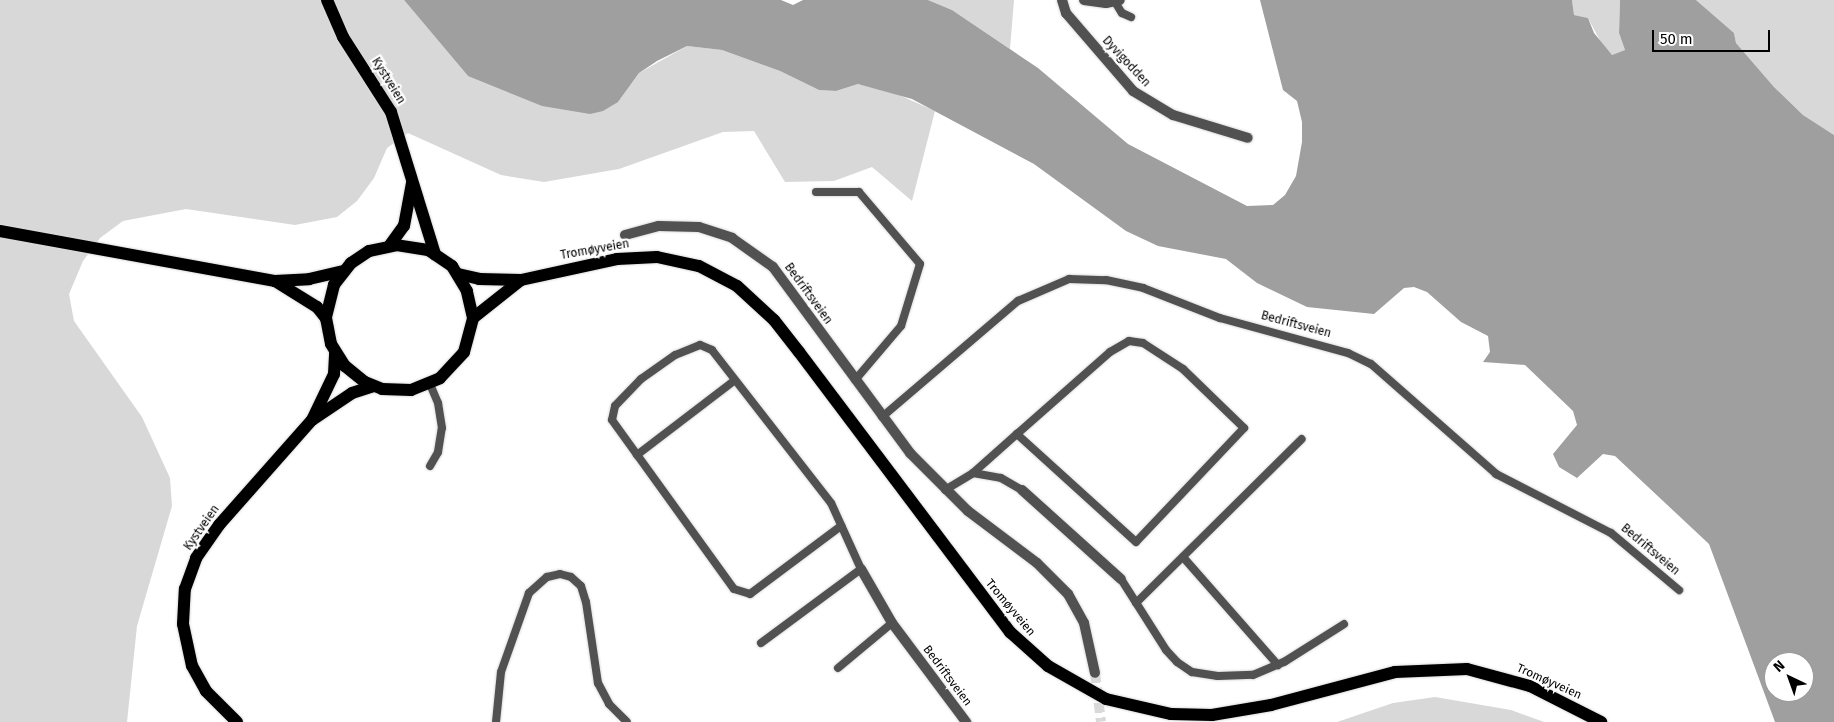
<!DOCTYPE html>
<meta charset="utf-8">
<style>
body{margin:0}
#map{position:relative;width:1834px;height:722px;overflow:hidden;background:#fff;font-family:"Fira Sans",sans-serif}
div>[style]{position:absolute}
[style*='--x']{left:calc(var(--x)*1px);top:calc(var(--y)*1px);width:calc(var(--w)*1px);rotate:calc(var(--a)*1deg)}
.green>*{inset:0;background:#d8d8d8}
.water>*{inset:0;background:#9f9f9f}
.street-tunnel>*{height:10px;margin-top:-5px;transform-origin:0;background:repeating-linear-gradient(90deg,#d9d9d9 0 10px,transparent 0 15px)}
.roads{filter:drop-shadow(0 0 1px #dbdbdb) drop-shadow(0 0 1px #dbdbdb)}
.lane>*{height:8px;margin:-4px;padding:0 4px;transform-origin:4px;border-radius:4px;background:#515151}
.street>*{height:10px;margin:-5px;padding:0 5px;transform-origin:5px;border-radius:5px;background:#515151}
.primary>*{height:12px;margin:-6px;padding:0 6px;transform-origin:6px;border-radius:6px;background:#000}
span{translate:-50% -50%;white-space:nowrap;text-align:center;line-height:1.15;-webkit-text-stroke:4.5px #fff;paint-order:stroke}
.street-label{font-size:12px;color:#000}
.north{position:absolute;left:1764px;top:652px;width:50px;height:50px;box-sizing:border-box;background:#fff;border:1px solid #999;border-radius:50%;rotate:318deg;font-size:14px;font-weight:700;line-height:20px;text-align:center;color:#000}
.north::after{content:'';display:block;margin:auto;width:18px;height:22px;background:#000;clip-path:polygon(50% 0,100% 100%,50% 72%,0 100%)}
.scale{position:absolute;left:1652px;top:30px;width:118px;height:22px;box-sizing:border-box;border:2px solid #000;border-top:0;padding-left:6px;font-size:15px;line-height:18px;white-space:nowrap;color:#000;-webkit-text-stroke:4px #fff;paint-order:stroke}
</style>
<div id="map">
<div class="green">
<div style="clip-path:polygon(0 0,404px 0,468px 76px,618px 102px,639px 73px,687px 46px,722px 50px,780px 71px,819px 90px,836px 91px,858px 84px,890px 91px,935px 111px,912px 201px,872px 167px,834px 181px,785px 182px,754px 131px,723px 132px,619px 169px,544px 182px,501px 175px,408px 133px,387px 148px,374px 178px,357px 201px,337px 217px,295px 225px,186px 209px,123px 221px,100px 238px,83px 261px,69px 294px,74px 321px,142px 417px,170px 478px,172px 506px,137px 626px,127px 722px,0 722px)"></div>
<div style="clip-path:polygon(928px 0,1014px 0,1010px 49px,952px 10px)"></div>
<div style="clip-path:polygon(1572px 0,1620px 0,1619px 33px,1625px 50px,1612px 55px,1605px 50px,1588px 18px,1574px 15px)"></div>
<div style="clip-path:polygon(1696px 0,1834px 0,1834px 135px,1803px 115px,1774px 87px,1736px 43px,1734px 33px)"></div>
<div style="clip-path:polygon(1435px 697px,1511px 710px,1544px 722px,1337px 722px,1393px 703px)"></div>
</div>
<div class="water">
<div style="clip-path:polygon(evenodd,404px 0,781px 0,793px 5px,803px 0,928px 0,952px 10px,1038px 68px,1128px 144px,1247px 206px,1273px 205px,1285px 195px,1296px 176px,1302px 142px,1302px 122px,1297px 101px,1283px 90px,1260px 0,1572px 0,1574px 15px,1588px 18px,1594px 33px,1612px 55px,1625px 50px,1619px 33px,1620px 0,1696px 0,1734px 33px,1736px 43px,1774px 87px,1803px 115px,1834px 135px,1834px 722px,1775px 722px,1709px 544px,1615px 456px,1603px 454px,1577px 478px,1559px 467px,1553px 454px,1577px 425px,1573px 411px,1525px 365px,1483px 362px,1490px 352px,1488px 336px,1461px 322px,1427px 292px,1414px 287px,1404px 288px,1374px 314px,1307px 307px,1257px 283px,1226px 259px,1158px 246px,1126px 231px,1034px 164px,912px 99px,858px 84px,836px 91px,819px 90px,780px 71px,722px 50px,687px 46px,657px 61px,639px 73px,618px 102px,603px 111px,590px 114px,542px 106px,468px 76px,404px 0,1774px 662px,1804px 662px,1804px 692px,1774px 692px,1774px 662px)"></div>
</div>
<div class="street-tunnel">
<div style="--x:1095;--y:673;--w:49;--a:83"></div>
</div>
<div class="roads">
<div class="lane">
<div style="--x:1115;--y:2;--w:13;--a:58"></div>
<div style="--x:1122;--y:13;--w:10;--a:24"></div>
<div style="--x:816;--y:192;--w:43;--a:0"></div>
<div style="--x:859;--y:192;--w:94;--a:49.7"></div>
<div style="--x:920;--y:264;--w:65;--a:107"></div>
<div style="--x:901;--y:326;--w:71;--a:130.4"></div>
<div style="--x:882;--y:417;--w:179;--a:-40.5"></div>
<div style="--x:1018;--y:301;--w:56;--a:-23.3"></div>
<div style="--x:1069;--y:279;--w:37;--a:2"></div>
<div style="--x:1106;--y:280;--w:38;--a:12"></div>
<div style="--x:1143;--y:288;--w:83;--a:21.3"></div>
<div style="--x:1220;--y:318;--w:133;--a:15.3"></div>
<div style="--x:1348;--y:353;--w:25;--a:26"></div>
<div style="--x:1371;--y:364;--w:167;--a:41.3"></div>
<div style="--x:1496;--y:474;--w:129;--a:27.2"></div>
<div style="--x:1611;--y:533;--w:89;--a:40"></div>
<div style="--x:637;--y:455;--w:123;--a:-37.4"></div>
<div style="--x:430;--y:466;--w:16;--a:-60"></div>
<div style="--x:438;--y:452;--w:24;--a:-81"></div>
<div style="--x:442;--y:428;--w:25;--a:-99"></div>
<div style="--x:438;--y:403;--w:21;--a:-113"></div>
<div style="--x:973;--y:473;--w:59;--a:-41.6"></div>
<div style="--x:1017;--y:434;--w:124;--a:-41.4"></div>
<div style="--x:1110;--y:352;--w:22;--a:-30"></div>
<div style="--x:1129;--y:341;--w:14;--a:8"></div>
<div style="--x:1143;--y:343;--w:48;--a:33"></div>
<div style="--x:1183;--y:369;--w:85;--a:44"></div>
<div style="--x:1244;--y:428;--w:157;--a:133.5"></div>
<div style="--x:1136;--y:542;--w:161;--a:-137.8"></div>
<div style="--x:945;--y:490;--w:33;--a:-31"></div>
<div style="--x:973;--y:473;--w:28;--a:10"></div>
<div style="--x:1001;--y:478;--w:24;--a:30"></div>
<div style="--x:1183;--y:557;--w:144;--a:48.7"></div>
<div style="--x:1121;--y:579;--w:84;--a:57.6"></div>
<div style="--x:1166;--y:650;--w:16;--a:47"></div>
<div style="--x:1177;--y:662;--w:18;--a:34"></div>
<div style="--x:1192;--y:672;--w:26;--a:9"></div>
<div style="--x:1218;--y:676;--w:35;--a:-2"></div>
<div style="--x:1253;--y:675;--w:34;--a:-23"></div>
<div style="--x:1284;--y:662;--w:71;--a:-32.3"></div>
<div style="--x:1136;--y:603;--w:233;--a:-44.7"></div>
<div style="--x:761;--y:643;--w:124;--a:-36.5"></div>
<div style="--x:861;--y:569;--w:72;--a:-114.4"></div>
<div style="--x:831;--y:503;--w:194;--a:-127.9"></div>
<div style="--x:712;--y:350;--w:13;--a:-157"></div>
<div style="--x:700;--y:345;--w:27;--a:158"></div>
<div style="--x:675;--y:355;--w:42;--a:144.8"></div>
<div style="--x:641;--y:379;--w:37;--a:134"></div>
<div style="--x:615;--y:406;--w:14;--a:102"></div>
<div style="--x:612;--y:420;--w:208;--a:54.2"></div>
<div style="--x:734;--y:589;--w:17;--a:17"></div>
<div style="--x:750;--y:594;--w:114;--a:-36.8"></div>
<div style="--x:838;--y:668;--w:70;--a:-39.8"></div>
<div style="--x:496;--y:722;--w:50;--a:-84.3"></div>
<div style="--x:501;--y:672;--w:84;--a:-70.5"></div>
<div style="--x:529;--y:593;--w:24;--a:-42"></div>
<div style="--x:547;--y:577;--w:13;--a:-13"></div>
<div style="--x:560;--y:574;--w:11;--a:15"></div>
<div style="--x:571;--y:577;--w:13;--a:42"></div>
<div style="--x:581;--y:586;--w:17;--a:73"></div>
<div style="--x:586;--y:602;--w:82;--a:81.6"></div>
<div style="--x:598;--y:683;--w:24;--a:62"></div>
<div style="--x:609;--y:704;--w:25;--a:45"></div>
</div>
<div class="street">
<div style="--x:1062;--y:0;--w:14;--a:73"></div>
<div style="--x:1066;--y:13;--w:103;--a:49.3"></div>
<div style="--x:1133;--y:91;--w:47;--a:31"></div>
<div style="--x:1173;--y:115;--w:78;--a:17"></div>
<div style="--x:1084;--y:0;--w:22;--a:8"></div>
<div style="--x:1106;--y:3;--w:14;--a:-12"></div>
<div style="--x:625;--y:235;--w:35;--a:-15"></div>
<div style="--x:659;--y:226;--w:40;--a:1.4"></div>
<div style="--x:699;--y:227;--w:35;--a:18"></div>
<div style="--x:732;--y:238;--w:50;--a:35.3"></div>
<div style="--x:773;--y:267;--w:231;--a:53.6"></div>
<div style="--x:910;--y:453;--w:82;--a:45"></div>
<div style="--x:968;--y:511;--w:86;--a:37"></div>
<div style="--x:1037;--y:563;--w:44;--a:45"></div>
<div style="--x:1068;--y:594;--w:33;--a:61"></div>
<div style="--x:1084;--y:623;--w:51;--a:77.6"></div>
<div style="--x:1022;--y:490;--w:133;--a:42"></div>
<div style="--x:861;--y:569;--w:62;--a:60.1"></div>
<div style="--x:892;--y:623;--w:124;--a:53.2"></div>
</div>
<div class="primary">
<div style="--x:327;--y:0;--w:40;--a:66.6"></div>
<div style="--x:343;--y:37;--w:89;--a:57.4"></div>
<div style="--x:391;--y:112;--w:149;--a:72.8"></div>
<div style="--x:0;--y:231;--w:280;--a:10.3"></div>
<div style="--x:275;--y:281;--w:34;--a:-3"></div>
<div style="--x:309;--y:279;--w:35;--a:-13"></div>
<div style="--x:390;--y:245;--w:24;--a:-54"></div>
<div style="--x:404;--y:226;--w:44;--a:-79.5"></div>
<div style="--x:458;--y:274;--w:22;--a:13"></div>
<div style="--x:479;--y:279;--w:42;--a:1.4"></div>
<div style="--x:521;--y:280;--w:98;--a:-12.3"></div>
<div style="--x:617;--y:259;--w:40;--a:-2.9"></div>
<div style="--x:657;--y:257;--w:43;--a:12.1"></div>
<div style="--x:699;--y:266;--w:43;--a:27.8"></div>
<div style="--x:737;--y:286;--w:50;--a:42.6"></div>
<div style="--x:774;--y:320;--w:41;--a:52"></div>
<div style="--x:799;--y:352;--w:351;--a:53"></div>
<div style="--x:1010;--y:632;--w:51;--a:41.8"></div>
<div style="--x:1048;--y:666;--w:67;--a:29.6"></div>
<div style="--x:1106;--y:699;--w:67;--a:13"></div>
<div style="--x:1171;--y:714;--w:41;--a:1.4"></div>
<div style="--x:1212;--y:715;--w:60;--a:-9.6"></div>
<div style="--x:1271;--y:705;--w:128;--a:-14.9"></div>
<div style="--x:1395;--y:672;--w:72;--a:-2.4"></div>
<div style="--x:1467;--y:669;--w:65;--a:15.1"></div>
<div style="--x:1530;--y:686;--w:80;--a:26.9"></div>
<div style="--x:275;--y:281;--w:49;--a:31.8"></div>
<div style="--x:317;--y:307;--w:14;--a:51"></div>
<div style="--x:326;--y:318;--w:26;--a:79"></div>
<div style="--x:331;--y:344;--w:26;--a:58"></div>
<div style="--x:345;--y:366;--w:26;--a:39"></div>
<div style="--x:365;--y:382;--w:18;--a:22"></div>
<div style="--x:382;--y:389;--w:29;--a:2"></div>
<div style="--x:411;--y:390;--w:31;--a:-22"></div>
<div style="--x:440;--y:378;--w:35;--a:-47"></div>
<div style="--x:464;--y:352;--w:35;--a:-75"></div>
<div style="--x:473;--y:318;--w:28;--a:-103"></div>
<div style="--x:467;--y:291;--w:29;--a:-121"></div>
<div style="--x:452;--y:266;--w:29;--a:-146"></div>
<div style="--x:428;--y:250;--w:30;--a:-171"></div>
<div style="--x:398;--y:245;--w:30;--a:168"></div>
<div style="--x:369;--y:251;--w:22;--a:146"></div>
<div style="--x:351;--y:263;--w:28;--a:128"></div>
<div style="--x:334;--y:285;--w:34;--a:104"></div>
<div style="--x:473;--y:318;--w:61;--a:-38.4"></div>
<div style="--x:312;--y:420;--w:48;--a:-34"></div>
<div style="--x:352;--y:393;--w:22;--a:-18"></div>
<div style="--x:237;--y:722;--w:44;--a:-135"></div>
<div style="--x:206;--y:691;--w:29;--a:-119"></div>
<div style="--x:192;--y:666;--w:43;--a:-102.1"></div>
<div style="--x:183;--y:624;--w:35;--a:-87"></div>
<div style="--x:185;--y:589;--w:33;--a:-70"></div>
<div style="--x:196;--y:558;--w:40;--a:-55.1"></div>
<div style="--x:219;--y:525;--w:140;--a:-48.5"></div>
<div style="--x:312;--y:420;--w:51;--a:-64.4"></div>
<div style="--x:334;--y:374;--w:22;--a:-87"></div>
</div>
</div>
<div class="street-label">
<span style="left:1126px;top:62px;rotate:47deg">Dyvigodden</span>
<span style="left:388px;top:81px;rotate:58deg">Kystveien</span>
<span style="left:595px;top:250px;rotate:-10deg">Tromøyveien</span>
<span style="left:808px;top:294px;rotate:54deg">Bedriftsveien</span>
<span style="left:1296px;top:325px;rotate:15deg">Bedriftsveien</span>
<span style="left:202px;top:528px;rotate:-55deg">Kystveien</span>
<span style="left:1650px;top:550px;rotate:40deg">Bedriftsveien</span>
<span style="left:1010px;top:608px;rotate:50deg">Tromøyveien</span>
<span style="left:947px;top:676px;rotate:53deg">Bedriftsveien</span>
<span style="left:1549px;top:682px;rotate:24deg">Tromøyveien</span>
</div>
<div class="north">N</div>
<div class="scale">50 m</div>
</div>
